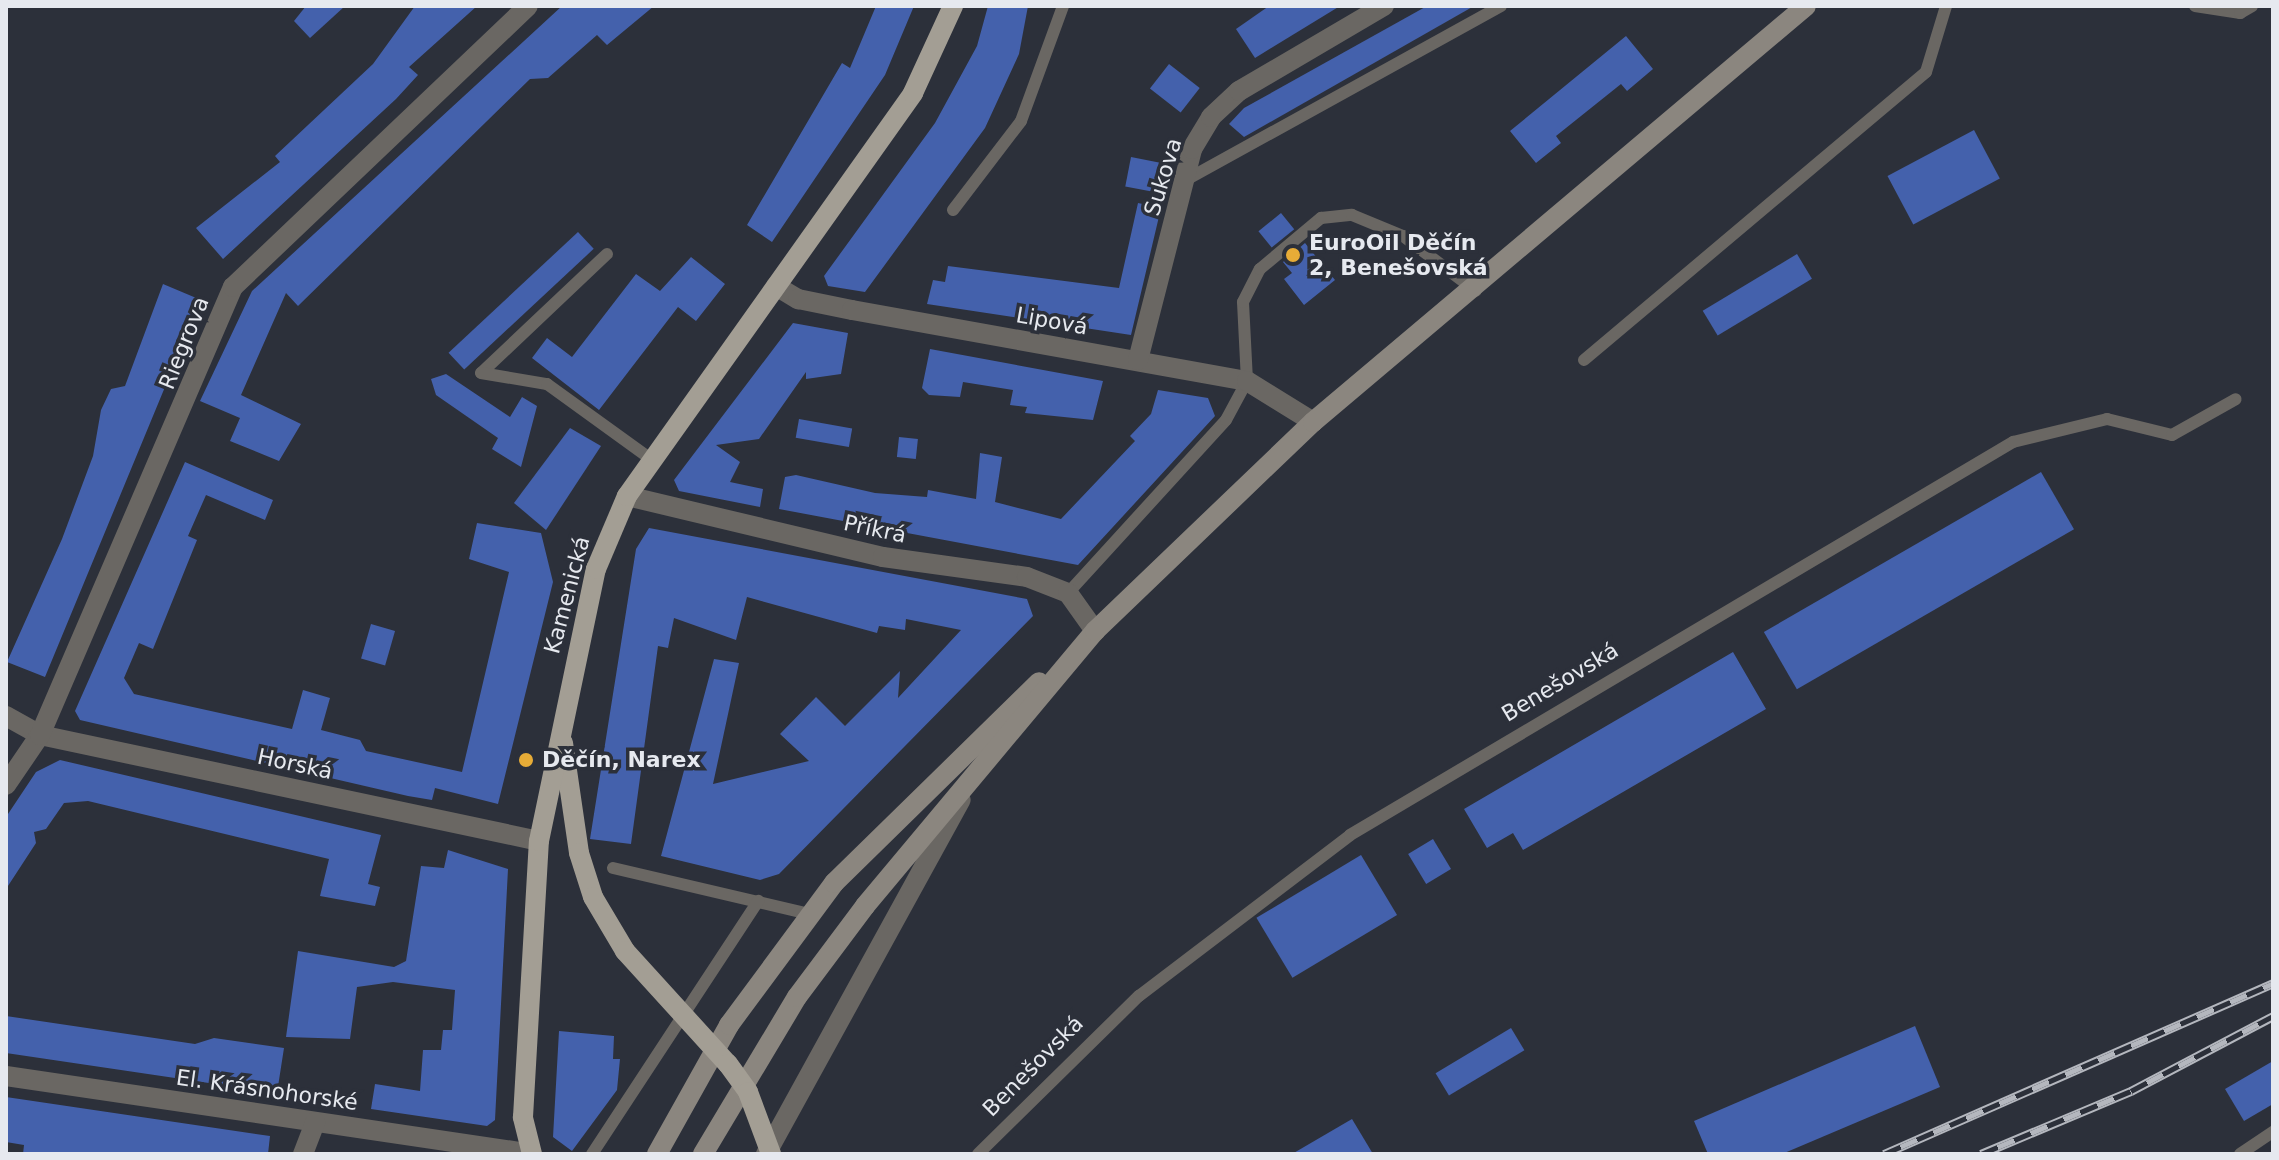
<!DOCTYPE html>
<meta charset="utf-8">
<style>
body{margin:0}
#map{position:relative;width:2279px;height:1160px;overflow:hidden;background:#2c303a;font-family:"DejaVu Sans",sans-serif}
div>[style]{position:absolute}
[style*='--x']{left:calc(var(--x)*1px);top:calc(var(--y)*1px);width:calc(var(--w)*1px);rotate:calc(var(--a)*1deg)}
.building>*{inset:0;background:#4461ac;transform-origin:0 0}
.service>*{height:12px;margin:-6px;padding:0 6px;transform-origin:6px;border-radius:6px;background:#6a6763}
.minor>*{height:20px;margin:-10px;padding:0 10px;transform-origin:10px;border-radius:10px;background:#6a6763}
.tertiary>*{height:20px;margin:-10px;padding:0 10px;transform-origin:10px;border-radius:10px;background:#6a6763}
.secondary>*{height:20px;margin:-10px;padding:0 10px;transform-origin:10px;border-radius:10px;background:#8b867f}
.primary>*{height:20px;margin:-10px;padding:0 10px;transform-origin:10px;border-radius:10px;background:#a39e94}
.rail>*{height:9px;margin-top:-4.5px;transform-origin:0;background:repeating-linear-gradient(90deg,#2c303a 0 18px,#b4b7be 0 36px);box-sizing:border-box;border-block:2px solid #b4b7be}
.primary-bridge>*{height:20px;margin:-10px;padding:0 10px;transform-origin:10px;border-radius:10px;background:#a39e94}
.dots>*{width:22px;height:22px;translate:-50% -50%;box-sizing:border-box;border:4px solid #2c303a;border-radius:50%}
span{translate:-50% -50%;white-space:nowrap;text-align:center;line-height:1.15;-webkit-text-stroke:7px #2c303a;paint-order:stroke}
.street-label{font-size:22px;color:#e6e9ef}
.poi-label{font-size:22px;color:#e6e9ef;font-weight:700}
.left{translate:0 -50%;text-align:left}
.frame{position:absolute;inset:0;border:8px solid #e6e9ef;pointer-events:none}
</style>
<div id="map">
<div class="building">
<div style="clip-path:polygon(306px 6px,345px 6px,310px 38px,294px 21px)"></div>
<div style="clip-path:polygon(415px 6px,477px 6px,409px 67px,418px 75px,396px 99px,223px 259px,196px 228px,280px 162px,275px 156px,373px 64px)"></div>
<div style="clip-path:polygon(562px 6px,654px 6px,607px 45px,597px 35px,548px 78px,530px 79px,298px 306px,286px 293px,241px 395px,301px 424px,279px 461px,230px 441px,240px 418px,200px 401px,252px 291px)"></div>
<div style="clip-path:polygon(876px 6px,914px 6px,885px 75px,772px 242px,747px 225px,842px 63px,850px 68px)"></div>
<div style="clip-path:polygon(988px 6px,1028px 6px,1019px 54px,985px 128px,865px 292px,828px 286px,824px 276px,935px 123px,977px 46px)"></div>
<div style="clip-path:polygon(1269px 6px,1340px 6px,1255px 58px,1236px 29px)"></div>
<div style="clip-path:polygon(1427px 6px,1474px 6px,1244px 137px,1229px 124px,1244px 108px)"></div>
<div style="clip-path:polygon(1626px 36px,1653px 69px,1627px 91px,1621px 84px,1556px 136px,1561px 143px,1536px 163px,1510px 131px)"></div>
<div style="left:1169px;top:64px;width:39px;height:31px;rotate:38deg"></div>
<div style="left:1974px;top:130px;width:55px;height:98px;rotate:62deg"></div>
<div style="left:1131px;top:157px;width:31px;height:30px;rotate:11deg"></div>
<div style="clip-path:polygon(1138px 203px,1161px 208px,1131px 335px,927px 304px,933px 280px,945px 282px,948px 266px,1119px 288px)"></div>
<div style="left:1281px;top:213px;width:21px;height:29px;rotate:51deg"></div>
<div style="left:578px;top:232px;width:23px;height:177px;rotate:47deg"></div>
<div style="clip-path:polygon(1305px 243px,1335px 280px,1304px 305px,1284px 279px,1292px 273px,1283px 262px)"></div>
<div style="left:1797px;top:254px;width:29px;height:110px;rotate:59deg"></div>
<div style="clip-path:polygon(691px 257px,725px 284px,696px 321px,678px 307px,599px 410px,532px 358px,547px 338px,572px 357px,636px 274px,660px 291px)"></div>
<div style="clip-path:polygon(163px 284px,201px 300px,45px 677px,7px 662px,62px 539px,93px 456px,101px 410px,111px 389px,125px 386px)"></div>
<div style="clip-path:polygon(793px 323px,848px 333px,841px 374px,806px 379px,806px 372px,759px 439px,716px 445px,740px 462px,730px 482px,763px 489px,760px 507px,679px 491px,674px 480px)"></div>
<div style="clip-path:polygon(930px 349px,1103px 381px,1093px 420px,1025px 413px,1027px 407px,1010px 405px,1013px 390px,963px 382px,960px 397px,929px 395px,922px 388px)"></div>
<div style="clip-path:polygon(446px 374px,510px 417px,522px 397px,537px 406px,521px 467px,492px 449px,498px 438px,436px 395px,431px 379px)"></div>
<div style="clip-path:polygon(1158px 390px,1208px 398px,1215px 416px,1078px 565px,779px 509px,785px 477px,796px 475px,875px 493px,927px 497px,928px 490px,976px 499px,980px 453px,1002px 457px,995px 502px,1061px 519px,1135px 441px,1130px 436px,1151px 414px)"></div>
<div style="left:799px;top:419px;width:54px;height:19px;rotate:10deg"></div>
<div style="clip-path:polygon(570px 428px,601px 446px,546px 530px,514px 503px)"></div>
<div style="left:899px;top:437px;width:19px;height:20px;rotate:6deg"></div>
<div style="clip-path:polygon(185px 462px,273px 500px,265px 520px,206px 495px,188px 536px,197px 540px,153px 649px,139px 643px,124px 678px,134px 694px,292px 729px,303px 690px,330px 698px,321px 730px,360px 740px,366px 751px,462px 772px,509px 572px,469px 559px,477px 523px,541px 533px,553px 582px,498px 804px,435px 788px,432px 800px,408px 796px,80px 720px,75px 711px)"></div>
<div style="left:2041px;top:472px;width:66px;height:320px;rotate:60deg"></div>
<div style="clip-path:polygon(649px 528px,1027px 599px,1033px 616px,779px 874px,760px 880px,661px 856px,714px 659px,739px 663px,713px 784px,809px 761px,780px 734px,816px 697px,845px 726px,900px 671px,898px 698px,961px 630px,906px 619px,905px 630px,879px 626px,877px 633px,747px 597px,736px 640px,674px 618px,668px 648px,658px 646px,631px 844px,590px 839px,636px 549px)"></div>
<div style="left:371px;top:624px;width:25px;height:36px;rotate:16deg"></div>
<div style="clip-path:polygon(1733px 652px,1766px 709px,1523px 850px,1513px 833px,1487px 848px,1464px 809px)"></div>
<div style="clip-path:polygon(60px 760px,381px 835px,368px 884px,380px 887px,375px 906px,320px 896px,329px 859px,88px 801px,64px 803px,46px 829px,34px 832px,36px 843px,6px 889px,6px 817px,36px 772px)"></div>
<div style="left:1433px;top:839px;width:35px;height:29px;rotate:59deg"></div>
<div style="clip-path:polygon(448px 850px,508px 869px,495px 1120px,487px 1126px,371px 1109px,375px 1084px,420px 1091px,423px 1050px,441px 1050px,443px 1030px,452px 1030px,455px 990px,393px 982px,357px 987px,350px 1039px,286px 1037px,298px 951px,394px 967px,406px 961px,421px 866px,444px 868px)"></div>
<div style="left:1361px;top:855px;width:70px;height:122px;rotate:59deg"></div>
<div style="clip-path:polygon(6px 1016px,195px 1044px,214px 1038px,284px 1048px,277px 1093px,6px 1053px)"></div>
<div style="clip-path:polygon(1915px 1026px,1940px 1087px,1782px 1154px,1708px 1154px,1694px 1121px)"></div>
<div style="left:1511px;top:1028px;width:26px;height:88px;rotate:59deg"></div>
<div style="clip-path:polygon(559px 1031px,614px 1036px,613px 1059px,620px 1059px,617px 1090px,572px 1151px,553px 1137px)"></div>
<div style="clip-path:polygon(2273px 1061px,2273px 1104px,2244px 1121px,2225px 1089px)"></div>
<div style="clip-path:polygon(6px 1097px,270px 1136px,268px 1154px,23px 1154px,24px 1145px,6px 1142px)"></div>
<div style="clip-path:polygon(1352px 1119px,1373px 1154px,1292px 1154px)"></div>
</div>
<div class="service">
<div style="--x:2195;--y:6;--w:46;--a:8.8"></div>
<div style="--x:2240;--y:13;--w:14;--a:-30"></div>
<div style="--x:1184;--y:181;--w:362;--a:-28.9"></div>
<div style="--x:953;--y:210;--w:112;--a:-52.6"></div>
<div style="--x:1021;--y:121;--w:122;--a:-69.9"></div>
<div style="--x:607;--y:254;--w:173;--a:136.6"></div>
<div style="--x:481;--y:373;--w:67;--a:9.5"></div>
<div style="--x:547;--y:384;--w:130;--a:35.9"></div>
<div style="--x:1584;--y:360;--w:447;--a:-40.1"></div>
<div style="--x:1926;--y:72;--w:69;--a:-73.1"></div>
<div style="--x:1068;--y:593;--w:234;--a:-47.6"></div>
<div style="--x:1226;--y:420;--w:44;--a:-61.7"></div>
<div style="--x:1247;--y:381;--w:79;--a:-92.9"></div>
<div style="--x:1243;--y:302;--w:37;--a:-63"></div>
<div style="--x:1260;--y:269;--w:80;--a:-39.9"></div>
<div style="--x:1321;--y:218;--w:31;--a:-6"></div>
<div style="--x:1352;--y:215;--w:55;--a:22.4"></div>
<div style="--x:1403;--y:236;--w:91;--a:37"></div>
<div style="--x:613;--y:868;--w:201;--a:13.2"></div>
<div style="--x:592;--y:1154;--w:303;--a:-56.7"></div>
<div style="--x:978;--y:1154;--w:226;--a:-44.5"></div>
<div style="--x:1139;--y:996;--w:265;--a:-37.3"></div>
<div style="--x:1350;--y:835;--w:771;--a:-30.66"></div>
<div style="--x:2013;--y:442;--w:97;--a:-13.7"></div>
<div style="--x:2107;--y:419;--w:67;--a:13.8"></div>
<div style="--x:2172;--y:435;--w:73;--a:-29.4"></div>
<div style="--x:2240;--y:1154;--w:40;--a:-34"></div>
</div>
<div class="minor">
<div style="--x:776;--y:286;--w:26;--a:31"></div>
<div style="--x:798;--y:299;--w:55;--a:11.5"></div>
<div style="--x:852;--y:310;--w:401;--a:10.2"></div>
<div style="--x:1247;--y:381;--w:78;--a:31.8"></div>
<div style="--x:1138;--y:360;--w:218;--a:-75.6"></div>
<div style="--x:1192;--y:149;--w:37;--a:-59"></div>
<div style="--x:1211;--y:117;--w:38;--a:-43"></div>
<div style="--x:1239;--y:91;--w:168;--a:-30.4"></div>
<div style="--x:627;--y:496;--w:263;--a:13.4"></div>
<div style="--x:883;--y:557;--w:145;--a:7.9"></div>
<div style="--x:1027;--y:577;--w:44;--a:21.3"></div>
<div style="--x:1068;--y:593;--w:47;--a:54.6"></div>
<div style="--x:6;--y:716;--w:39;--a:29"></div>
<div style="--x:40;--y:735;--w:510;--a:11.99"></div>
<div style="--x:6;--y:785;--w:60;--a:-55.8"></div>
<div style="--x:40;--y:735;--w:488;--a:-66.7"></div>
<div style="--x:233;--y:287;--w:407;--a:-43.6"></div>
<div style="--x:6;--y:1076;--w:520;--a:8.41"></div>
<div style="--x:303;--y:1154;--w:34;--a:-69"></div>
</div>
<div class="tertiary">
<div style="--x:766;--y:1154;--w:404;--a:-61.2"></div>
</div>
<div class="secondary">
<div style="--x:657;--y:1154;--w:148;--a:-60.8"></div>
<div style="--x:729;--y:1025;--w:177;--a:-53.5"></div>
<div style="--x:834;--y:883;--w:287;--a:-44.4"></div>
<div style="--x:703;--y:1154;--w:183;--a:-59.1"></div>
<div style="--x:797;--y:997;--w:114;--a:-53.2"></div>
<div style="--x:865;--y:906;--w:359;--a:-50.1"></div>
<div style="--x:1095;--y:631;--w:302;--a:-43.8"></div>
<div style="--x:1313;--y:422;--w:645;--a:-40.16"></div>
</div>
<div class="primary">
<div style="--x:563;--y:743;--w:111;--a:81.7"></div>
<div style="--x:579;--y:853;--w:46;--a:72.3"></div>
<div style="--x:593;--y:897;--w:63;--a:59.3"></div>
<div style="--x:532;--y:1154;--w:38;--a:-104"></div>
<div style="--x:523;--y:1117;--w:276;--a:-86.7"></div>
<div style="--x:539;--y:841;--w:278;--a:-78.2"></div>
<div style="--x:596;--y:569;--w:79;--a:-67"></div>
<div style="--x:627;--y:496;--w:494;--a:-54.6"></div>
<div style="--x:913;--y:93;--w:96;--a:-65.3"></div>
</div>
<div class="rail">
<div style="--x:1884;--y:1154;--w:425;--a:-23.7"></div>
<div style="--x:1981;--y:1154;--w:163;--a:-22.8"></div>
<div style="--x:2131;--y:1091;--w:161;--a:-27.8"></div>
</div>
<div class="primary-bridge">
<div style="--x:625;--y:951;--w:153;--a:47.7"></div>
<div style="--x:728;--y:1064;--w:34;--a:54"></div>
<div style="--x:748;--y:1092;--w:66;--a:69.6"></div>
</div>
<div class="dots">
<div style="left:1293px;top:255px;background:#e7ac37"></div>
<div style="left:526px;top:760px;background:#e7ac37"></div>
</div>
<div class="street-label">
<span style="left:1163px;top:177px;rotate:-73deg">Sukova</span>
<span style="left:1052px;top:321px;rotate:10deg">Lipová</span>
<span style="left:184px;top:343px;rotate:-68deg">Riegrova</span>
<span style="left:875px;top:529px;rotate:12deg">Příkrá</span>
<span style="left:567px;top:595px;rotate:-75deg">Kamenická</span>
<span style="left:1560px;top:682px;rotate:-31deg">Benešovská</span>
<span style="left:295px;top:764px;rotate:12deg">Horská</span>
<span style="left:1033px;top:1066px;rotate:-45deg">Benešovská</span>
<span style="left:267px;top:1090px;rotate:8deg">El. Krásnohorské</span>
</div>
<div class="poi-label">
<span class="left" style="left:1309px;top:255px">EuroOil Děčín<br>2, Benešovská</span>
<span class="left" style="left:542px;top:760px">Děčín, Narex</span>
</div>
<div class="frame"></div>
</div>
